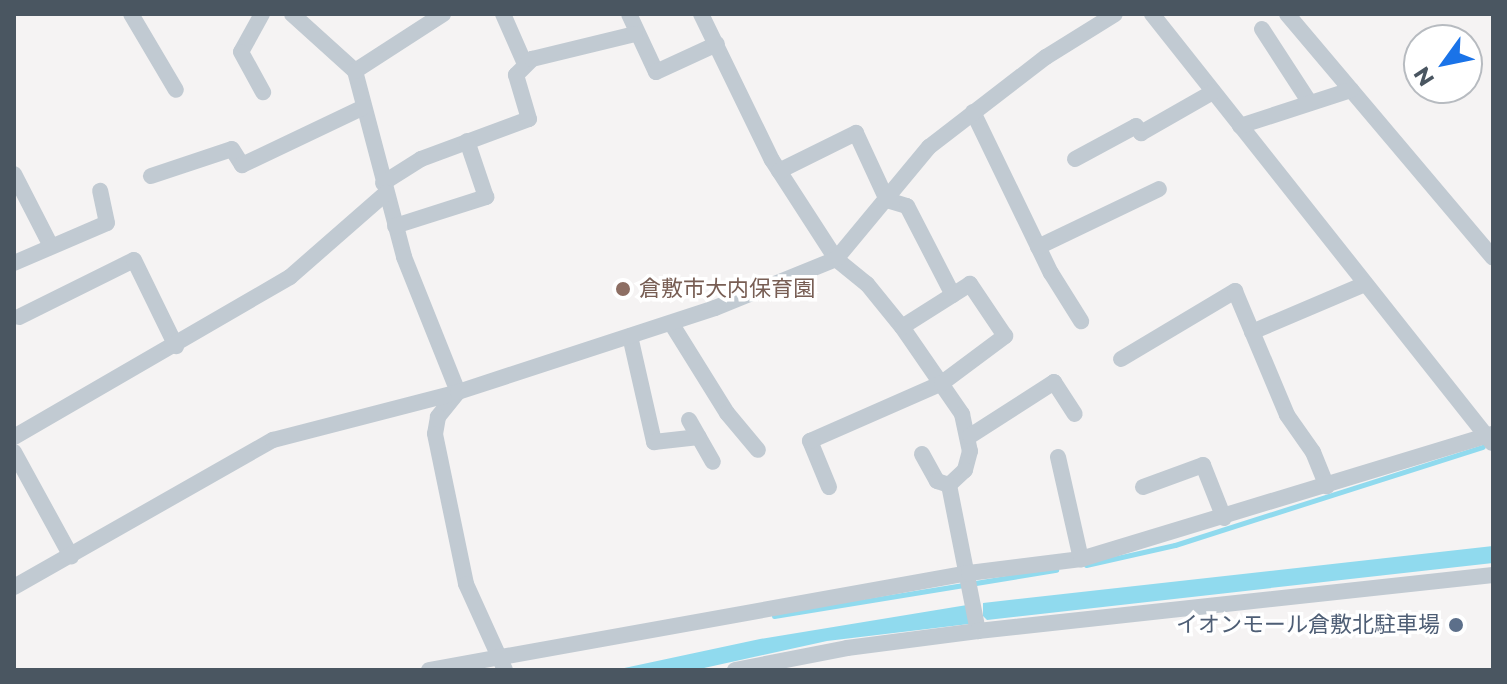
<!DOCTYPE html>
<meta charset="utf-8">
<style>
body{margin:0}
#map{position:relative;width:1507px;height:684px;overflow:hidden;background:#f5f3f3;font-family:Montserrat,"Noto Sans JP",sans-serif}
div>[style]{position:absolute}
[style*='--x']{left:calc(var(--x)*1px);top:calc(var(--y)*1px);width:calc(var(--w)*1px);rotate:calc(var(--a)*1deg)}
.water>*{inset:0;background:#90daee}
.stream>*{height:5px;margin:-2.5px;padding:0 2.5px;transform-origin:2.5px;border-radius:2.5px;background:#90daee}
.minor>*{height:16px;margin:-8px;padding:0 8px;transform-origin:8px;border-radius:8px;background:#c1cad2}
.dots>*{width:22px;height:22px;translate:-50% -50%;box-sizing:border-box;border:4px solid #fff;border-radius:50%}
span{translate:-50% -50%;white-space:nowrap;text-align:center;line-height:1.15;-webkit-text-stroke:7px #fff;paint-order:stroke}
.education-label{font-size:22px;color:#785e54}
.left{translate:0 -50%;text-align:left}
.service-label{font-size:22px;color:#4e5e75}
.right{translate:-100% -50%;text-align:right}
.frame{position:absolute;inset:0;border:16px solid #4a5661;pointer-events:none}
.north{position:absolute;left:1403px;top:24px;width:80px;height:80px;box-sizing:border-box;background:#fff;border:2px solid #b7bbc0;border-radius:50%;rotate:237deg;font-size:22px;font-weight:700;line-height:32px;text-align:center;color:#4a5661}
.north::after{content:'';display:block;margin:auto;width:28px;height:36px;background:#1a73e8;clip-path:polygon(50% 0,100% 100%,50% 72%,0 100%)}
</style>
<div id="map">
<div class="water">
<div style="clip-path:polygon(1493px 546px,1493px 563px,987px 620px,983px 616px,983px 603px)"></div>
<div style="clip-path:polygon(967px 605px,969px 624px,827px 641px,695px 670px,615px 670px,760px 639px)"></div>
</div>
<div class="stream">
<div style="--x:1086;--y:565;--w:91;--a:-12.7"></div>
<div style="--x:1175;--y:545;--w:323;--a:-17.7"></div>
<div style="--x:774;--y:616;--w:286;--a:-9.3"></div>
</div>
<div class="minor">
<div style="--x:131;--y:14;--w:88;--a:59.4"></div>
<div style="--x:262;--y:14;--w:43;--a:118.9"></div>
<div style="--x:241;--y:52;--w:46;--a:61.2"></div>
<div style="--x:292;--y:14;--w:85;--a:42.1"></div>
<div style="--x:355;--y:71;--w:192;--a:75.2"></div>
<div style="--x:404;--y:257;--w:145;--a:68.2"></div>
<div style="--x:503;--y:14;--w:55;--a:66.3"></div>
<div style="--x:629;--y:14;--w:64;--a:65"></div>
<div style="--x:656;--y:72;--w:67;--a:-24.7"></div>
<div style="--x:701;--y:14;--w:162;--a:64.1"></div>
<div style="--x:772;--y:160;--w:118;--a:57.1"></div>
<div style="--x:836;--y:259;--w:40;--a:39"></div>
<div style="--x:867;--y:284;--w:55;--a:50.9"></div>
<div style="--x:902;--y:327;--w:106;--a:55.4"></div>
<div style="--x:962;--y:414;--w:38;--a:78"></div>
<div style="--x:970;--y:451;--w:20;--a:105"></div>
<div style="--x:965;--y:470;--w:22;--a:137"></div>
<div style="--x:949;--y:485;--w:149;--a:78.8"></div>
<div style="--x:1152;--y:14;--w:547;--a:51.6"></div>
<div style="--x:1287;--y:14;--w:319;--a:49.8"></div>
<div style="--x:1262;--y:29;--w:88;--a:57"></div>
<div style="--x:355;--y:71;--w:105;--a:-32.9"></div>
<div style="--x:973;--y:112;--w:179;--a:64.2"></div>
<div style="--x:1051;--y:273;--w:57;--a:58"></div>
<div style="--x:1240;--y:126;--w:117;--a:-18"></div>
<div style="--x:1075;--y:159;--w:69;--a:-28.4"></div>
<div style="--x:1136;--y:126;--w:9;--a:54"></div>
<div style="--x:1141;--y:133;--w:83;--a:-29.7"></div>
<div style="--x:779;--y:171;--w:86;--a:-26.3"></div>
<div style="--x:856;--y:133;--w:74;--a:65.2"></div>
<div style="--x:887;--y:200;--w:21;--a:17"></div>
<div style="--x:907;--y:206;--w:100;--a:62.7"></div>
<div style="--x:14;--y:174;--w:81;--a:62.8"></div>
<div style="--x:151;--y:176;--w:85;--a:-18.4"></div>
<div style="--x:232;--y:149;--w:19;--a:58"></div>
<div style="--x:242;--y:165;--w:135;--a:-25.4"></div>
<div style="--x:383;--y:183;--w:45;--a:-32.3"></div>
<div style="--x:421;--y:159;--w:115;--a:-20.3"></div>
<div style="--x:529;--y:119;--w:46;--a:-106.5"></div>
<div style="--x:516;--y:75;--w:23;--a:-45"></div>
<div style="--x:532;--y:59;--w:106;--a:-13.6"></div>
<div style="--x:395;--y:226;--w:96;--a:-17.7"></div>
<div style="--x:486;--y:197;--w:59;--a:-108.7"></div>
<div style="--x:1038;--y:247;--w:134;--a:-25.6"></div>
<div style="--x:14;--y:263;--w:101;--a:-23.3"></div>
<div style="--x:107;--y:223;--w:33;--a:-102"></div>
<div style="--x:19;--y:317;--w:128;--a:-26.4"></div>
<div style="--x:134;--y:260;--w:96;--a:64"></div>
<div style="--x:671;--y:323;--w:106;--a:58.1"></div>
<div style="--x:727;--y:413;--w:48;--a:50"></div>
<div style="--x:1252;--y:332;--w:123;--a:-23"></div>
<div style="--x:630;--y:336;--w:109;--a:77.2"></div>
<div style="--x:654;--y:442;--w:45;--a:-6.3"></div>
<div style="--x:1121;--y:359;--w:133;--a:-30.8"></div>
<div style="--x:1235;--y:291;--w:134;--a:67.2"></div>
<div style="--x:1287;--y:415;--w:45;--a:54.9"></div>
<div style="--x:1313;--y:452;--w:37;--a:68"></div>
<div style="--x:458;--y:392;--w:32;--a:129"></div>
<div style="--x:438;--y:417;--w:17;--a:100"></div>
<div style="--x:435;--y:434;--w:153;--a:78.3"></div>
<div style="--x:466;--y:584;--w:94;--a:65.6"></div>
<div style="--x:689;--y:420;--w:48;--a:60.3"></div>
<div style="--x:970;--y:436;--w:100;--a:-32.7"></div>
<div style="--x:1054;--y:382;--w:38;--a:57"></div>
<div style="--x:14;--y:437;--w:319;--a:-30.1"></div>
<div style="--x:290;--y:277;--w:128;--a:-41.2"></div>
<div style="--x:14;--y:452;--w:119;--a:61.3"></div>
<div style="--x:922;--y:454;--w:31;--a:61"></div>
<div style="--x:937;--y:481;--w:13;--a:18"></div>
<div style="--x:1058;--y:457;--w:105;--a:77.3"></div>
<div style="--x:829;--y:487;--w:50;--a:-112.4"></div>
<div style="--x:810;--y:441;--w:144;--a:-23.7"></div>
<div style="--x:942;--y:383;--w:79;--a:-36.7"></div>
<div style="--x:1005;--y:336;--w:63;--a:-123.9"></div>
<div style="--x:970;--y:284;--w:80;--a:147.7"></div>
<div style="--x:1143;--y:487;--w:64;--a:-20.1"></div>
<div style="--x:1203;--y:465;--w:57;--a:68.4"></div>
<div style="--x:14;--y:587;--w:298;--a:-29.6"></div>
<div style="--x:273;--y:440;--w:191;--a:-14.5"></div>
<div style="--x:458;--y:392;--w:270;--a:-18.1"></div>
<div style="--x:715;--y:308;--w:131;--a:-22"></div>
<div style="--x:836;--y:259;--w:146;--a:-50.3"></div>
<div style="--x:929;--y:147;--w:148;--a:-37.6"></div>
<div style="--x:1046;--y:57;--w:81;--a:-31.9"></div>
<div style="--x:429;--y:670;--w:549;--a:-10.18"></div>
<div style="--x:969;--y:573;--w:113;--a:-7.1"></div>
<div style="--x:1081;--y:559;--w:431;--a:-16.9"></div>
<div style="--x:735;--y:670;--w:114;--a:-11.1"></div>
<div style="--x:847;--y:648;--w:132;--a:-7.4"></div>
<div style="--x:978;--y:631;--w:518;--a:-6.21"></div>
</div>
<div class="dots">
<div style="left:623px;top:289px;background:#8d6e63"></div>
<div style="left:1456px;top:625px;background:#5c6f8a"></div>
</div>
<div class="education-label">
<span class="left" style="left:639px;top:289px">倉敷市大内保育園</span>
</div>
<div class="service-label">
<span class="right" style="left:1440px;top:625px">イオンモール倉敷北駐車場</span>
</div>
<div class="frame"></div>
<div class="north">N</div>
</div>
